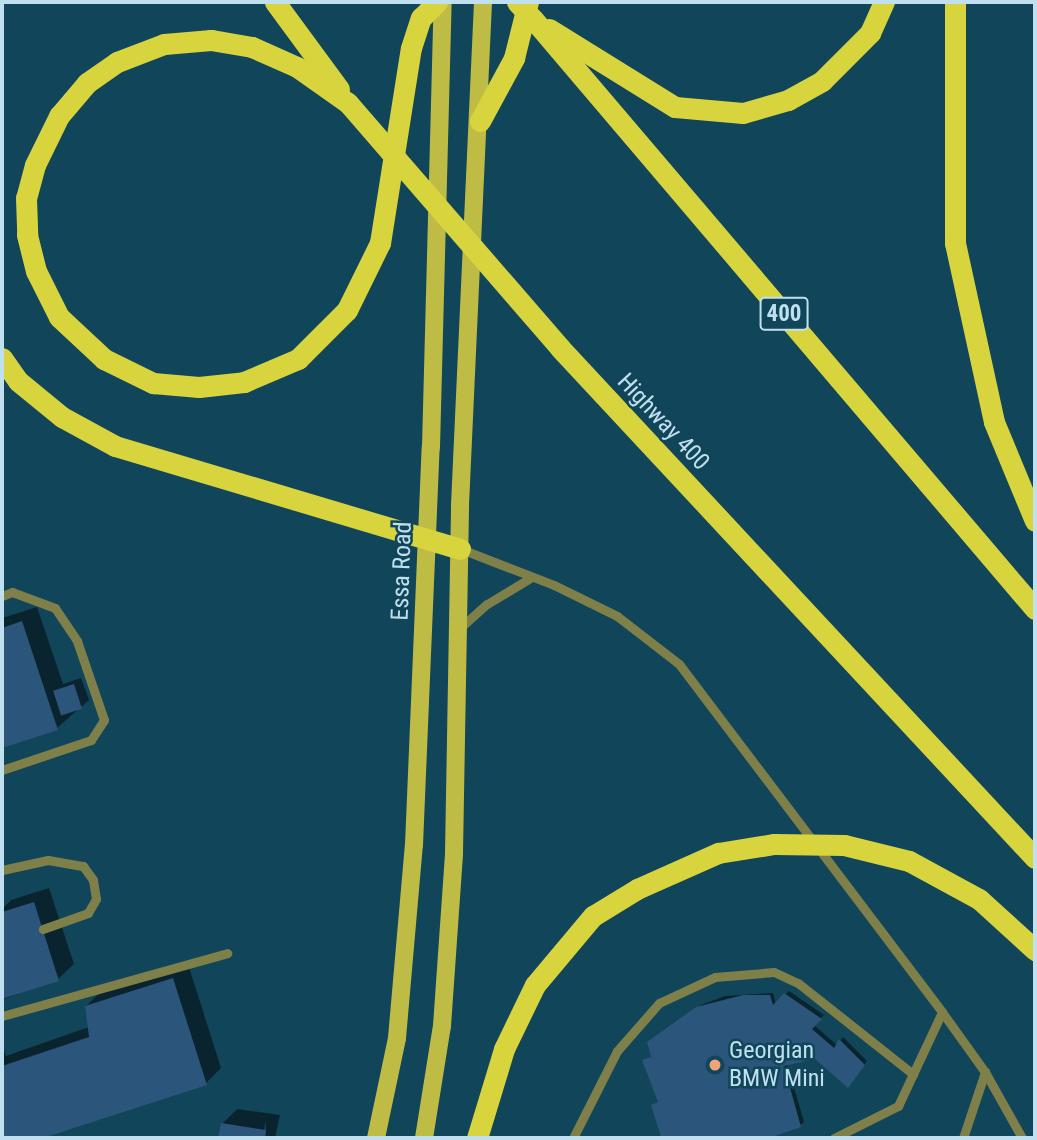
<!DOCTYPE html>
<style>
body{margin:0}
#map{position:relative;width:1037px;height:1140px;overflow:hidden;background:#114559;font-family:"Roboto Condensed",sans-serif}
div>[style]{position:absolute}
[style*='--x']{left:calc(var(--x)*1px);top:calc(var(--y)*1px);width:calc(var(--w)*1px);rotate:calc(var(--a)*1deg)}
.shadow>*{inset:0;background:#0007}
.building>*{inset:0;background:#2b557a;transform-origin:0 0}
.lane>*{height:9px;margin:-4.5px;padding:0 4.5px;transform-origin:4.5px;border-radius:4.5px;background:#7f7f4a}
.primary>*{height:18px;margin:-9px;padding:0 9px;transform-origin:9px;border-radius:9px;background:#bfbc45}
.highway>*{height:21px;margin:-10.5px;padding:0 10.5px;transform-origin:10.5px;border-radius:10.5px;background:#d8d43d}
.highway-bridge>*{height:21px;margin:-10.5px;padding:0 10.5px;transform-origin:10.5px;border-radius:10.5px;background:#d8d43d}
.dots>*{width:19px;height:19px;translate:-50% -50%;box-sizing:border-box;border:4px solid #114559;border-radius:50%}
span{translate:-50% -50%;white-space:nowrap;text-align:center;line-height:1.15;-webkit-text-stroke:5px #114559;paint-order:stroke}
.shield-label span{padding:2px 5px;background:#114559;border:2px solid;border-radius:5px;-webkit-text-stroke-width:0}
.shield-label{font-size:23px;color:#c0e0ef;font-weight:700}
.street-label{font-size:24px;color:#c0e0ef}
.poi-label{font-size:24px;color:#c0e0ef}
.left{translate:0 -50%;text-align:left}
.frame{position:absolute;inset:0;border:4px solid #c0e0ef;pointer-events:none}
</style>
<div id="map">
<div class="shadow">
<div style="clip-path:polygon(37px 607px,63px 684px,81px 678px,89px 700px,57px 728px,2px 746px,2px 618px)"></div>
<div style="clip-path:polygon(49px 888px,74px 964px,58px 979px,2px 1000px,2px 909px,11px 900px)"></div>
<div style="clip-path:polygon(188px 964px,221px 1068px,206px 1083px,40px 1138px,2px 1138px,2px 1044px,6px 1056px,89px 1027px,86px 1006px,102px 991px)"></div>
<div style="clip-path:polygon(789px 991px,824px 1015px,814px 1025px,837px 1045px,843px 1037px,867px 1061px,851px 1083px,815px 1057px,787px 1063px,804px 1122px,800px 1125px,761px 1138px,662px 1135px,653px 1106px,660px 1101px,644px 1061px,653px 1056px,652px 1040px,701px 1005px,725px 996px,773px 993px,776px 1004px)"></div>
<div style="clip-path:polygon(237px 1109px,280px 1115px,275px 1138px,266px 1138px,266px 1121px,262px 1138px,220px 1138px,222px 1124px)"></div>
</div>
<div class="building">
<div style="clip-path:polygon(22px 621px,58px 730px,2px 748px,2px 628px)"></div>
<div style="left:74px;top:684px;width:26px;height:22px;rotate:72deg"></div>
<div style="clip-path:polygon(34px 902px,59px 981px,2px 999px,2px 912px)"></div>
<div style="clip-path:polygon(173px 978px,207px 1085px,43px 1138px,2px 1138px,2px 1066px,89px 1037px,85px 1006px)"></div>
<div style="clip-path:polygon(784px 993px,822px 1019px,812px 1029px,834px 1048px,839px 1039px,865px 1065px,848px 1088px,815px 1059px,784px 1066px,801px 1127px,769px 1138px,661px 1137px,651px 1105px,658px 1102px,642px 1060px,651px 1057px,647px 1042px,696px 1007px,743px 995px,770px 995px,773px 1005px)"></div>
<div style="clip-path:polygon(221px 1123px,266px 1130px,264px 1138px,218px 1138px)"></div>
</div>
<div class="lane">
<div style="--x:461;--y:549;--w:100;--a:21.2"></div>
<div style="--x:554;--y:585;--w:70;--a:26.2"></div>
<div style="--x:617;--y:616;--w:78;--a:37.7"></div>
<div style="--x:679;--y:664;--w:436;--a:52.9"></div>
<div style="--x:942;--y:1012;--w:74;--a:54.4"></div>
<div style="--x:985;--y:1072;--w:76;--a:60.7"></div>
<div style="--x:2;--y:596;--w:11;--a:-22"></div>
<div style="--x:12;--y:592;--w:46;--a:20.4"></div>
<div style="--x:55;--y:608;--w:40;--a:56"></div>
<div style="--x:77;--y:641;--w:83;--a:71.1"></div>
<div style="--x:104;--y:720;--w:24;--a:123"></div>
<div style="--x:91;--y:740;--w:94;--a:161.4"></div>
<div style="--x:460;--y:628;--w:36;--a:-42"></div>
<div style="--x:487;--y:604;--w:52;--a:-31"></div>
<div style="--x:2;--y:870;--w:47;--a:-12.3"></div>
<div style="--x:48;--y:860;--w:36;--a:10"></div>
<div style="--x:83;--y:866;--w:17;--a:54"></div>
<div style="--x:93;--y:880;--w:19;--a:81"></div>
<div style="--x:96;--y:899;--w:16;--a:120"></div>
<div style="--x:88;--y:913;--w:48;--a:160.4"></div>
<div style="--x:2;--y:1016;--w:234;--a:-15.6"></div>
<div style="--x:573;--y:1138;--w:97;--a:-63.2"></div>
<div style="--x:617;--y:1051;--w:64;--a:-48.8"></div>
<div style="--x:659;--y:1003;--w:62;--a:-24.9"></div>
<div style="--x:715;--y:977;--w:59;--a:-4.8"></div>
<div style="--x:774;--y:972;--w:26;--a:25"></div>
<div style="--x:798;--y:983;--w:147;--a:38.4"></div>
<div style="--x:834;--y:1138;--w:72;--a:-26.6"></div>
<div style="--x:898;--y:1106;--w:104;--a:-64.9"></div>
<div style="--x:963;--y:1138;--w:70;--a:-71.6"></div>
</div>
<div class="primary">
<div style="--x:376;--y:1138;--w:102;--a:-78.1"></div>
<div style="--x:397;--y:1038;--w:194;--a:-85"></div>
<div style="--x:414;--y:845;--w:398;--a:-87.6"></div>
<div style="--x:431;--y:447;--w:445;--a:-88.5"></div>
<div style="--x:424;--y:1138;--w:113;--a:-80.9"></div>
<div style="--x:442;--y:1026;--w:173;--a:-86"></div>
<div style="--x:454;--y:853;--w:348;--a:-89"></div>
<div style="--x:460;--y:505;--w:504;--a:-87.38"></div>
</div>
<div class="highway">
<div style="--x:275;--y:2;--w:108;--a:53.7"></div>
<div style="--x:955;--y:2;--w:241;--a:90"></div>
<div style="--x:955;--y:243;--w:183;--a:77.7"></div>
<div style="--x:994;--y:422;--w:107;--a:67.5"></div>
<div style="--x:533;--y:19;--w:775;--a:49.61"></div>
<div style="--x:549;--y:29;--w:148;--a:31.8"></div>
<div style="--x:675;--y:107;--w:68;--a:5"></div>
<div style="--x:743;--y:113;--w:47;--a:-16.1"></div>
<div style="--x:788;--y:100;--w:39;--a:-29"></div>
<div style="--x:822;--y:81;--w:68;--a:-45"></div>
<div style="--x:870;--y:33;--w:34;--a:-66"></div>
<div style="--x:348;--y:103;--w:62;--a:-144.8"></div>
<div style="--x:297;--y:67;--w:49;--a:-156"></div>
<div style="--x:252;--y:47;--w:42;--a:-170.3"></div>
<div style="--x:211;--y:40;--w:47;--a:175.1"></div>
<div style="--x:164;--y:44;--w:50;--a:159"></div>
<div style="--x:117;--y:62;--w:37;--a:145"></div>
<div style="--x:87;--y:83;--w:43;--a:130.3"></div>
<div style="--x:59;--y:116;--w:55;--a:116.1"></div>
<div style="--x:35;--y:165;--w:34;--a:105"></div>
<div style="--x:26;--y:198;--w:37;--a:88"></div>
<div style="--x:27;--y:235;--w:37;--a:76"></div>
<div style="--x:36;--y:271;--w:51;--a:63.4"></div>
<div style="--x:59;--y:317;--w:62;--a:43"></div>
<div style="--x:104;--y:359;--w:55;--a:26.1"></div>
<div style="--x:153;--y:383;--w:46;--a:5"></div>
<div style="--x:199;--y:387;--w:45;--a:-6.3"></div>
<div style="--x:244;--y:382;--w:59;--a:-23.1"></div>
<div style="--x:298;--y:359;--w:69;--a:-45"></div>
<div style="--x:347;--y:310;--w:75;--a:-63.8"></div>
<div style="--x:380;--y:243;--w:197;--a:-81"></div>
<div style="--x:411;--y:48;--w:32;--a:-72"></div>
<div style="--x:421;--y:18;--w:23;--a:-45"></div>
<div style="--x:480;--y:121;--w:72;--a:-61.6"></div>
<div style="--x:514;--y:58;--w:58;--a:-76"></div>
<div style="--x:560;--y:348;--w:697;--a:47.04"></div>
<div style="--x:2;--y:358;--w:28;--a:55"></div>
<div style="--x:18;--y:381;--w:57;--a:39.3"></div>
<div style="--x:62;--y:417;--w:60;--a:28.7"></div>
<div style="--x:115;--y:446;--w:360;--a:16.6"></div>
<div style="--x:844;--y:845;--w:67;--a:13.8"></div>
<div style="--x:909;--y:861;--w:80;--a:28.5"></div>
<div style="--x:979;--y:899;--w:76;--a:42.3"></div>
<div style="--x:477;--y:1138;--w:93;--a:-73.1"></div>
<div style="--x:504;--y:1049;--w:71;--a:-64.2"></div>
<div style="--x:535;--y:985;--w:90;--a:-50"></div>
<div style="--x:593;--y:916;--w:52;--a:-31.5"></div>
<div style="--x:637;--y:889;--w:89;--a:-24"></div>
<div style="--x:718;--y:853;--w:57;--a:-9.1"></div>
</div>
<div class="highway-bridge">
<div style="--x:517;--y:2;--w:23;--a:47"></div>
<div style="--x:348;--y:103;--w:324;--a:49.1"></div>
<div style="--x:774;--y:844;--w:70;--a:0.8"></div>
</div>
<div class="dots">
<div style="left:715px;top:1065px;background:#f0a279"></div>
</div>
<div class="shield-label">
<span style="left:784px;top:314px">400</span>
</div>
<div class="street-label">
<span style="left:663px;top:422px;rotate:47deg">Highway 400</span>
<span style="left:402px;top:571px;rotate:-88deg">Essa Road</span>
</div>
<div class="poi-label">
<span class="left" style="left:729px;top:1065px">Georgian<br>BMW Mini</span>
</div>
<div class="frame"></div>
</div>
